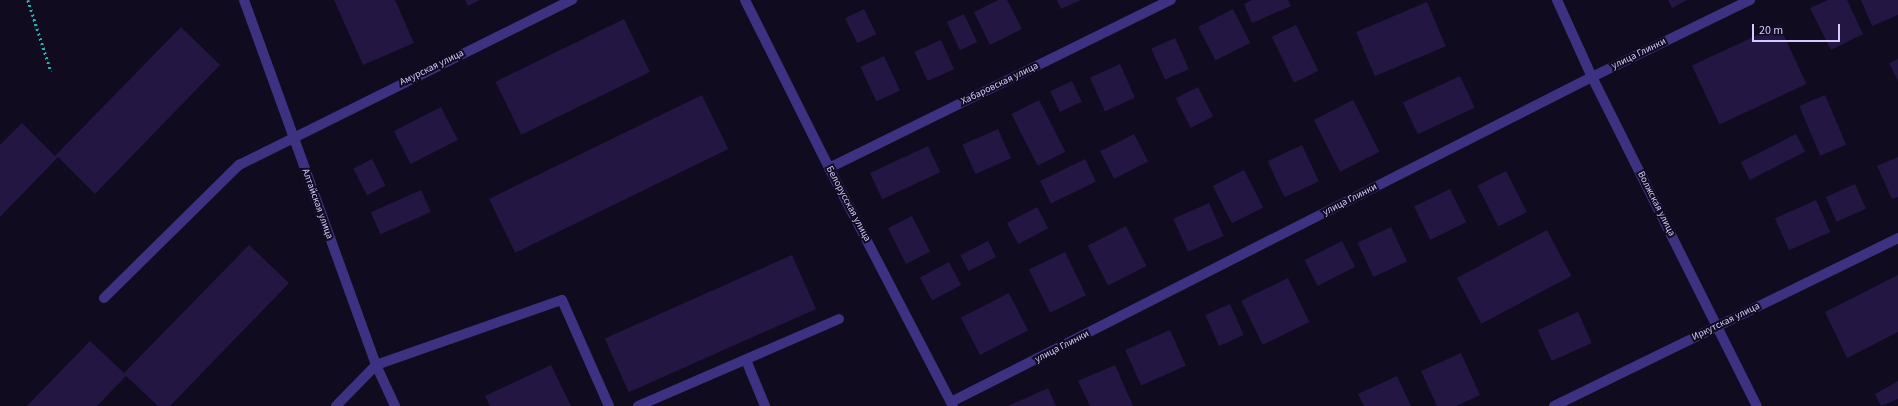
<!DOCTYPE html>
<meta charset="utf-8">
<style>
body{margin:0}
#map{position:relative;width:1898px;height:406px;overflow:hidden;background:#110b20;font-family:"Source Sans 3",sans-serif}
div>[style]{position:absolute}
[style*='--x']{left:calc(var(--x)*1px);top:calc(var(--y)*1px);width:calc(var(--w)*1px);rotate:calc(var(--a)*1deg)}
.building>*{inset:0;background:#231642;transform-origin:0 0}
.path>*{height:2.5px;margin-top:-1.25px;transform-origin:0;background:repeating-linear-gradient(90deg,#24b3b8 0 2px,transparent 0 5px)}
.minor>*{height:10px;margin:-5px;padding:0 5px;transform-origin:5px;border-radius:5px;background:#3d3282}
span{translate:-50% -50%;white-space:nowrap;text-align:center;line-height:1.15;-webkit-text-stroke:4px #110b20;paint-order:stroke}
.street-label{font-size:10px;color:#d5caff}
.scale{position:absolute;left:1752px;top:24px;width:88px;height:18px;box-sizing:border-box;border:2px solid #d5caff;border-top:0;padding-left:5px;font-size:12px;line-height:14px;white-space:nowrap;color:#d5caff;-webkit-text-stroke:3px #110b20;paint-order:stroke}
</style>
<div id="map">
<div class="building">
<div style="clip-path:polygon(334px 0,395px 0,414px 43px,363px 65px)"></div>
<div style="clip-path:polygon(465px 0,480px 0,468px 6px)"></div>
<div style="clip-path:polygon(998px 0,1007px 0,1022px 29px,990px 45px,974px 12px)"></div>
<div style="clip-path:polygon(1057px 0,1081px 0,1061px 9px)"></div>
<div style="clip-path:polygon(1252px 0,1288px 0,1291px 6px,1252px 23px,1244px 4px)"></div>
<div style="clip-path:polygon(1668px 0,1687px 0,1672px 8px)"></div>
<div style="clip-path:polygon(1828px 0,1847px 0,1863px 34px,1831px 50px,1810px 8px)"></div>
<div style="clip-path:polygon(1861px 0,1898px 0,1898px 15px,1872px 26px)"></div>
<div style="left:1427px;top:2px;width:48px;height:77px;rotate:67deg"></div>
<div style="left:864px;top:9px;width:28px;height:21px;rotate:64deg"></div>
<div style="left:1233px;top:9px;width:38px;height:39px;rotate:63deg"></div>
<div style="left:964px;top:14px;width:31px;height:19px;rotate:65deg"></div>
<div style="left:624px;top:19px;width:59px;height:143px;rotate:64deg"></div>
<div style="left:1296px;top:25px;width:51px;height:27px;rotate:64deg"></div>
<div style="left:1779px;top:25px;width:65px;height:96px;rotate:65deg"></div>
<div style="clip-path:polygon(181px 27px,220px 65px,95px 194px,58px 157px,0 217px,0 145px,22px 123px,55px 156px)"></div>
<div style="left:1175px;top:38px;width:34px;height:26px;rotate:66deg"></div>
<div style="left:941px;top:40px;width:32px;height:29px;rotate:66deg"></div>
<div style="left:884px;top:56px;width:38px;height:26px;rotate:65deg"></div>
<div style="clip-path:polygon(1898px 59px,1898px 81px,1889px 63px)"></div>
<div style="left:1120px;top:64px;width:37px;height:33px;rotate:66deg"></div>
<div style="left:1460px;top:76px;width:35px;height:63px;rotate:65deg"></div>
<div style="left:1072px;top:81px;width:23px;height:24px;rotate:65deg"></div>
<div style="left:1198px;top:87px;width:33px;height:25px;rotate:63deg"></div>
<div style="left:702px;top:95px;width:60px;height:237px;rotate:64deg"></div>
<div style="left:1825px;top:95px;width:54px;height:28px;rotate:67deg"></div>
<div style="left:1039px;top:100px;width:58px;height:31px;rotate:63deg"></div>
<div style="left:1353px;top:100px;width:58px;height:44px;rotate:63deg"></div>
<div style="left:441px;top:107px;width:37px;height:53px;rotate:63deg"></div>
<div style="left:998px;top:129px;width:32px;height:39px;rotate:66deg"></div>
<div style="left:1134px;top:134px;width:31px;height:38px;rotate:63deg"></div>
<div style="left:1796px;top:134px;width:20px;height:62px;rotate:63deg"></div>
<div style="left:1302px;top:145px;width:40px;height:38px;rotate:65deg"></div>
<div style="left:928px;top:146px;width:29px;height:64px;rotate:65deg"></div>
<div style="clip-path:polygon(1898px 157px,1898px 197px,1892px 199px,1877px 166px)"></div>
<div style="left:372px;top:159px;width:30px;height:21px;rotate:63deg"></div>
<div style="left:1085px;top:159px;width:25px;height:50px;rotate:64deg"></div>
<div style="left:1244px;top:170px;width:42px;height:35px;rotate:63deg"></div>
<div style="left:1506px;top:171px;width:46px;height:32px;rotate:63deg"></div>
<div style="left:1855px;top:184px;width:27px;height:32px;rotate:66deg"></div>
<div style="left:1450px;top:189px;width:37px;height:40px;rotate:64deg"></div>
<div style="left:421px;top:190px;width:24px;height:55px;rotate:66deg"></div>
<div style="left:1816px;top:200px;width:35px;height:45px;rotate:66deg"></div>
<div style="left:1209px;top:203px;width:36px;height:39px;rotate:66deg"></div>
<div style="left:1037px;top:207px;width:24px;height:34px;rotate:62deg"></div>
<div style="left:912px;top:216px;width:40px;height:27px;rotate:63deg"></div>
<div style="left:1126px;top:226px;width:45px;height:43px;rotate:63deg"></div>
<div style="left:1391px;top:227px;width:38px;height:37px;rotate:65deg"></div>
<div style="left:1547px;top:230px;width:52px;height:102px;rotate:62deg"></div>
<div style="left:988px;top:241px;width:18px;height:31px;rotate:63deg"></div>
<div style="left:1342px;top:241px;width:29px;height:42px;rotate:63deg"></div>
<div style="clip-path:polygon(249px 245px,289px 283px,170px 406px,158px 406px,126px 376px,97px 406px,27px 406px,90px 341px,124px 373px)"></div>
<div style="left:1065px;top:252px;width:48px;height:40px;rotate:64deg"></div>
<div style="left:792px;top:255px;width:59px;height:205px;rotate:66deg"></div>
<div style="left:949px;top:262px;width:26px;height:33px;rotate:62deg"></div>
<div style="clip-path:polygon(1898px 275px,1898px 332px,1847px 358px,1825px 312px)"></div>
<div style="left:1288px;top:278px;width:49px;height:52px;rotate:64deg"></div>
<div style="left:1009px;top:293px;width:42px;height:54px;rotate:63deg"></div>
<div style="left:1230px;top:304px;width:34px;height:27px;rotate:66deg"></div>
<div style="left:1578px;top:312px;width:34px;height:44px;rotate:66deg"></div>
<div style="left:1170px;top:330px;width:39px;height:49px;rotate:66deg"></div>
<div style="clip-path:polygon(1461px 353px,1480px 395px,1456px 406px,1437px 406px,1421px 371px)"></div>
<div style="clip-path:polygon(551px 365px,571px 406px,490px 406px,485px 396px)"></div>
<div style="clip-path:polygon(1115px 365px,1133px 406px,1090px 406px,1078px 381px)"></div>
<div style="clip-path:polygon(1397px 376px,1411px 406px,1364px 406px,1358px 394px)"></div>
<div style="clip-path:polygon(1898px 381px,1898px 399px,1881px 406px,1875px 394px)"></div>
<div style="clip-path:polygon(1048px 388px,1056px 406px,1008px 406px)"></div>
</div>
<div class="path">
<div style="--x:28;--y:0;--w:75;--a:72.1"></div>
</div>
<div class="minor">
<div style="--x:244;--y:0;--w:388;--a:70.1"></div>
<div style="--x:376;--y:365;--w:45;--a:65.1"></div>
<div style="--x:745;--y:0;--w:188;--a:63.4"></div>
<div style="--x:829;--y:168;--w:268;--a:62.5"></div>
<div style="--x:1557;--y:0;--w:85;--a:65.6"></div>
<div style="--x:1592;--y:77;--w:368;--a:63.4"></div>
<div style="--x:829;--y:168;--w:381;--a:-26.2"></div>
<div style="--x:104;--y:298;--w:190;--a:-44.6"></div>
<div style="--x:239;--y:165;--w:372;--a:-26.4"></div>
<div style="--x:746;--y:360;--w:50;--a:67.6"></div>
<div style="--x:951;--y:402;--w:719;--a:-26.89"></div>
<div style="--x:1592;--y:77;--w:176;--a:-26"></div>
<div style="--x:336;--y:406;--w:57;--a:-45.7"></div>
<div style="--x:376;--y:365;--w:197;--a:-19.3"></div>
<div style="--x:562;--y:300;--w:116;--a:66.1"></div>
<div style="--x:638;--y:406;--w:219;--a:-23.4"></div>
<div style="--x:1554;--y:406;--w:383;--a:-26"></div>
</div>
<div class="street-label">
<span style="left:1639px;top:54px;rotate:-26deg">улица Глинки</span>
<span style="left:432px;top:68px;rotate:-26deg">Амурская улица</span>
<span style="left:1000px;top:84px;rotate:-26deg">Хабаровская улица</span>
<span style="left:1350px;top:200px;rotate:-27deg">улица Глинки</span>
<span style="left:317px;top:204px;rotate:70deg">Алтайская улица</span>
<span style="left:848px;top:204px;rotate:62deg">Белорусская улица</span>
<span style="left:1656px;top:204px;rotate:63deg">Волжская улица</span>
<span style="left:1726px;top:322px;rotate:-26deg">Иркутская улица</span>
<span style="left:1062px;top:347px;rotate:-27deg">улица Глинки</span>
</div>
<div class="scale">20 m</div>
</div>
